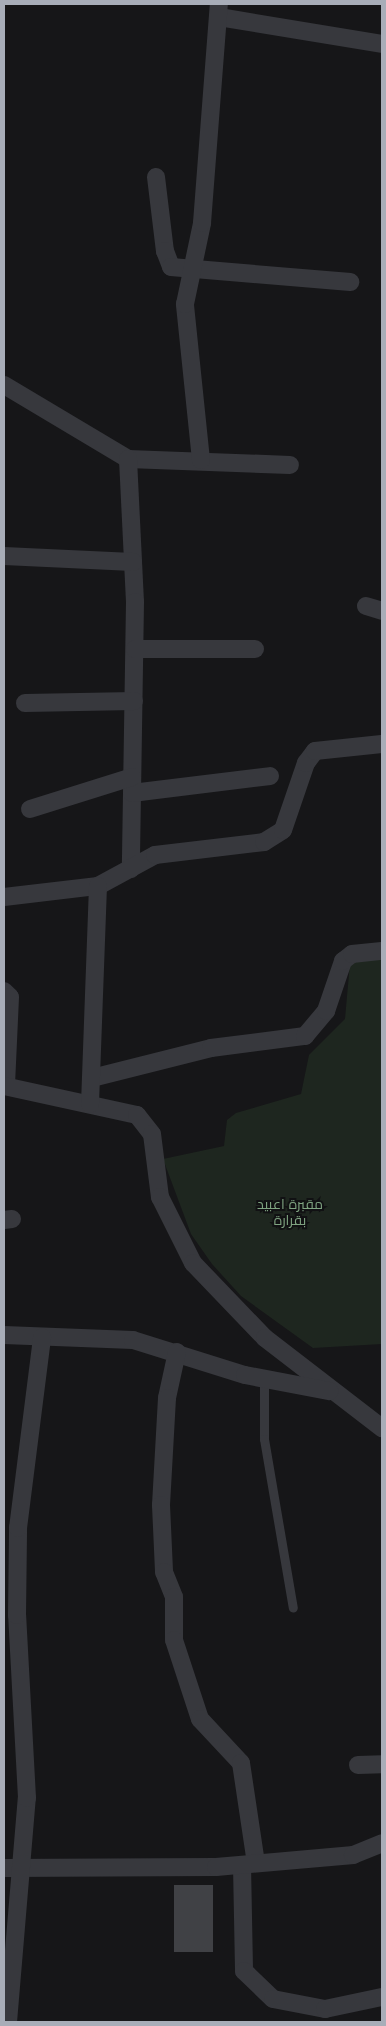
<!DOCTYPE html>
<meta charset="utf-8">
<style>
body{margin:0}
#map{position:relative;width:386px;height:2026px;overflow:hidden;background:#161618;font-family:Inter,Cairo,sans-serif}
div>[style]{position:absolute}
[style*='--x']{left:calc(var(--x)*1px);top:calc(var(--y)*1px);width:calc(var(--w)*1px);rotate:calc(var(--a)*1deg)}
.green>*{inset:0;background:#1e261f}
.building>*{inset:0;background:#404145;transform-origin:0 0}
.service>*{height:9px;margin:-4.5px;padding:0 4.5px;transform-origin:4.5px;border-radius:4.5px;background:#37383d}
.minor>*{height:18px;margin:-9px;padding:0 9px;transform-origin:9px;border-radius:9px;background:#37383d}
span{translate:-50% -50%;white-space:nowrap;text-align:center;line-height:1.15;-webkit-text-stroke:4px #111113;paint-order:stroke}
.park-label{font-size:14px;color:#7fa381}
.frame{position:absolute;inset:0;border:5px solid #a8adb8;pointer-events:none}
</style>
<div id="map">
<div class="green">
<div style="clip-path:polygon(382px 958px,382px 1344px,313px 1348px,241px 1296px,212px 1264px,191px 1234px,163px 1159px,224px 1146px,227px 1120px,236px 1113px,301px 1094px,309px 1055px,345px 1019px,350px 963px)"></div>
</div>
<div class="building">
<div style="left:213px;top:1885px;width:67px;height:39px;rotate:90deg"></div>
</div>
<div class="service">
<div style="--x:264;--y:1378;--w:61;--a:90"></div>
<div style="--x:264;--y:1439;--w:171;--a:80.3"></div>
</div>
<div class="minor">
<div style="--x:219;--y:17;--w:165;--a:9.4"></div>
<div style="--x:156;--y:177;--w:75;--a:83.1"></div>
<div style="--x:165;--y:251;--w:17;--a:69"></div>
<div style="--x:171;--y:267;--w:180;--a:4.8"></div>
<div style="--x:4;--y:385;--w:144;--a:30.8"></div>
<div style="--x:128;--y:459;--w:162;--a:2.1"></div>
<div style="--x:128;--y:459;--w:143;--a:87.2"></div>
<div style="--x:135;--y:602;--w:267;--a:90.9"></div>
<div style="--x:201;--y:460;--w:157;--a:-95.9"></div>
<div style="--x:185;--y:304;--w:83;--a:-78.1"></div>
<div style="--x:202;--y:223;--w:220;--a:-85.6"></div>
<div style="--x:4;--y:556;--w:129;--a:2.7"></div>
<div style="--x:366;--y:606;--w:17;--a:17"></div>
<div style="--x:135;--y:649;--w:120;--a:0"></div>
<div style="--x:25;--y:703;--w:109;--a:-1.1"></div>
<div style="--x:132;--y:793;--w:139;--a:-7"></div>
<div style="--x:30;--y:809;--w:107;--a:-17.4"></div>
<div style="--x:4;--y:897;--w:95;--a:-6.7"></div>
<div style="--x:98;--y:886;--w:65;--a:-28.5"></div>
<div style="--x:155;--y:855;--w:110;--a:-6.8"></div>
<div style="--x:264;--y:842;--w:22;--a:-32"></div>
<div style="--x:283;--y:830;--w:71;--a:-71.1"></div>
<div style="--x:306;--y:763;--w:15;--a:-53"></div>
<div style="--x:315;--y:751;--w:67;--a:-6"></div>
<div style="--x:4;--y:991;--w:8;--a:45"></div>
<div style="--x:10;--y:997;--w:89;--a:92.6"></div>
<div style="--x:92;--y:1078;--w:123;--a:-14.1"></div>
<div style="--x:211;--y:1048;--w:95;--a:-7.3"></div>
<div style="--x:305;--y:1036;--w:33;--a:-50"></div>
<div style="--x:326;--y:1011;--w:53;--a:-71.2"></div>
<div style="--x:343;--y:961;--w:11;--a:-38"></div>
<div style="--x:352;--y:954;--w:30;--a:-6"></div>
<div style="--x:4;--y:1086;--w:136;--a:12.3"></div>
<div style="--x:137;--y:1115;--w:24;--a:52"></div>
<div style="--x:152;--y:1134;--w:64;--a:82.8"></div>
<div style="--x:160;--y:1197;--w:74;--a:63.4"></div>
<div style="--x:193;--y:1263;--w:104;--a:46.2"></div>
<div style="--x:265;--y:1338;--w:148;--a:37.6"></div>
<div style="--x:90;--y:1104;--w:218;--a:-87.9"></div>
<div style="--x:4;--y:1220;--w:8;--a:-7"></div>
<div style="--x:4;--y:1335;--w:129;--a:2.2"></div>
<div style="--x:133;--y:1340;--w:117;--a:17.4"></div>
<div style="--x:245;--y:1375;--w:86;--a:10.8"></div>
<div style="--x:177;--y:1352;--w:47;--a:102.3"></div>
<div style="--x:167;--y:1398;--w:107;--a:93.2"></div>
<div style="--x:161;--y:1505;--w:67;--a:87.4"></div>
<div style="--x:164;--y:1572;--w:27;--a:68"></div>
<div style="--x:174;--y:1597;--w:43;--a:90"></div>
<div style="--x:174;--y:1640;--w:83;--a:71.8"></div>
<div style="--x:200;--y:1719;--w:60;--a:47"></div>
<div style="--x:241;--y:1763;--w:101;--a:81.5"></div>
<div style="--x:358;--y:1765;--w:24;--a:-2"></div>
<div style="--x:242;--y:1865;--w:106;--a:88.9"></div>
<div style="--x:244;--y:1971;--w:40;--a:44"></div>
<div style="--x:273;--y:1999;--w:53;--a:10.9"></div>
<div style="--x:325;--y:2009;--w:58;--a:-11.9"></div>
<div style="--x:4;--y:1868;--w:212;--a:-0.3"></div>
<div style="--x:216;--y:1867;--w:138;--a:-5"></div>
<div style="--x:353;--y:1855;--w:31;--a:-22"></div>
<div style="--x:8;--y:2022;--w:225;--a:-85.2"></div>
<div style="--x:27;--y:1798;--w:183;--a:-93.1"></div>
<div style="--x:17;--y:1615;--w:87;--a:-89.3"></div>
<div style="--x:18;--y:1528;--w:192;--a:-82.8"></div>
</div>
<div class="park-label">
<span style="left:290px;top:1212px">مقبرة اعبيد<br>بقرارة</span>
</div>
<div class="frame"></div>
</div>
